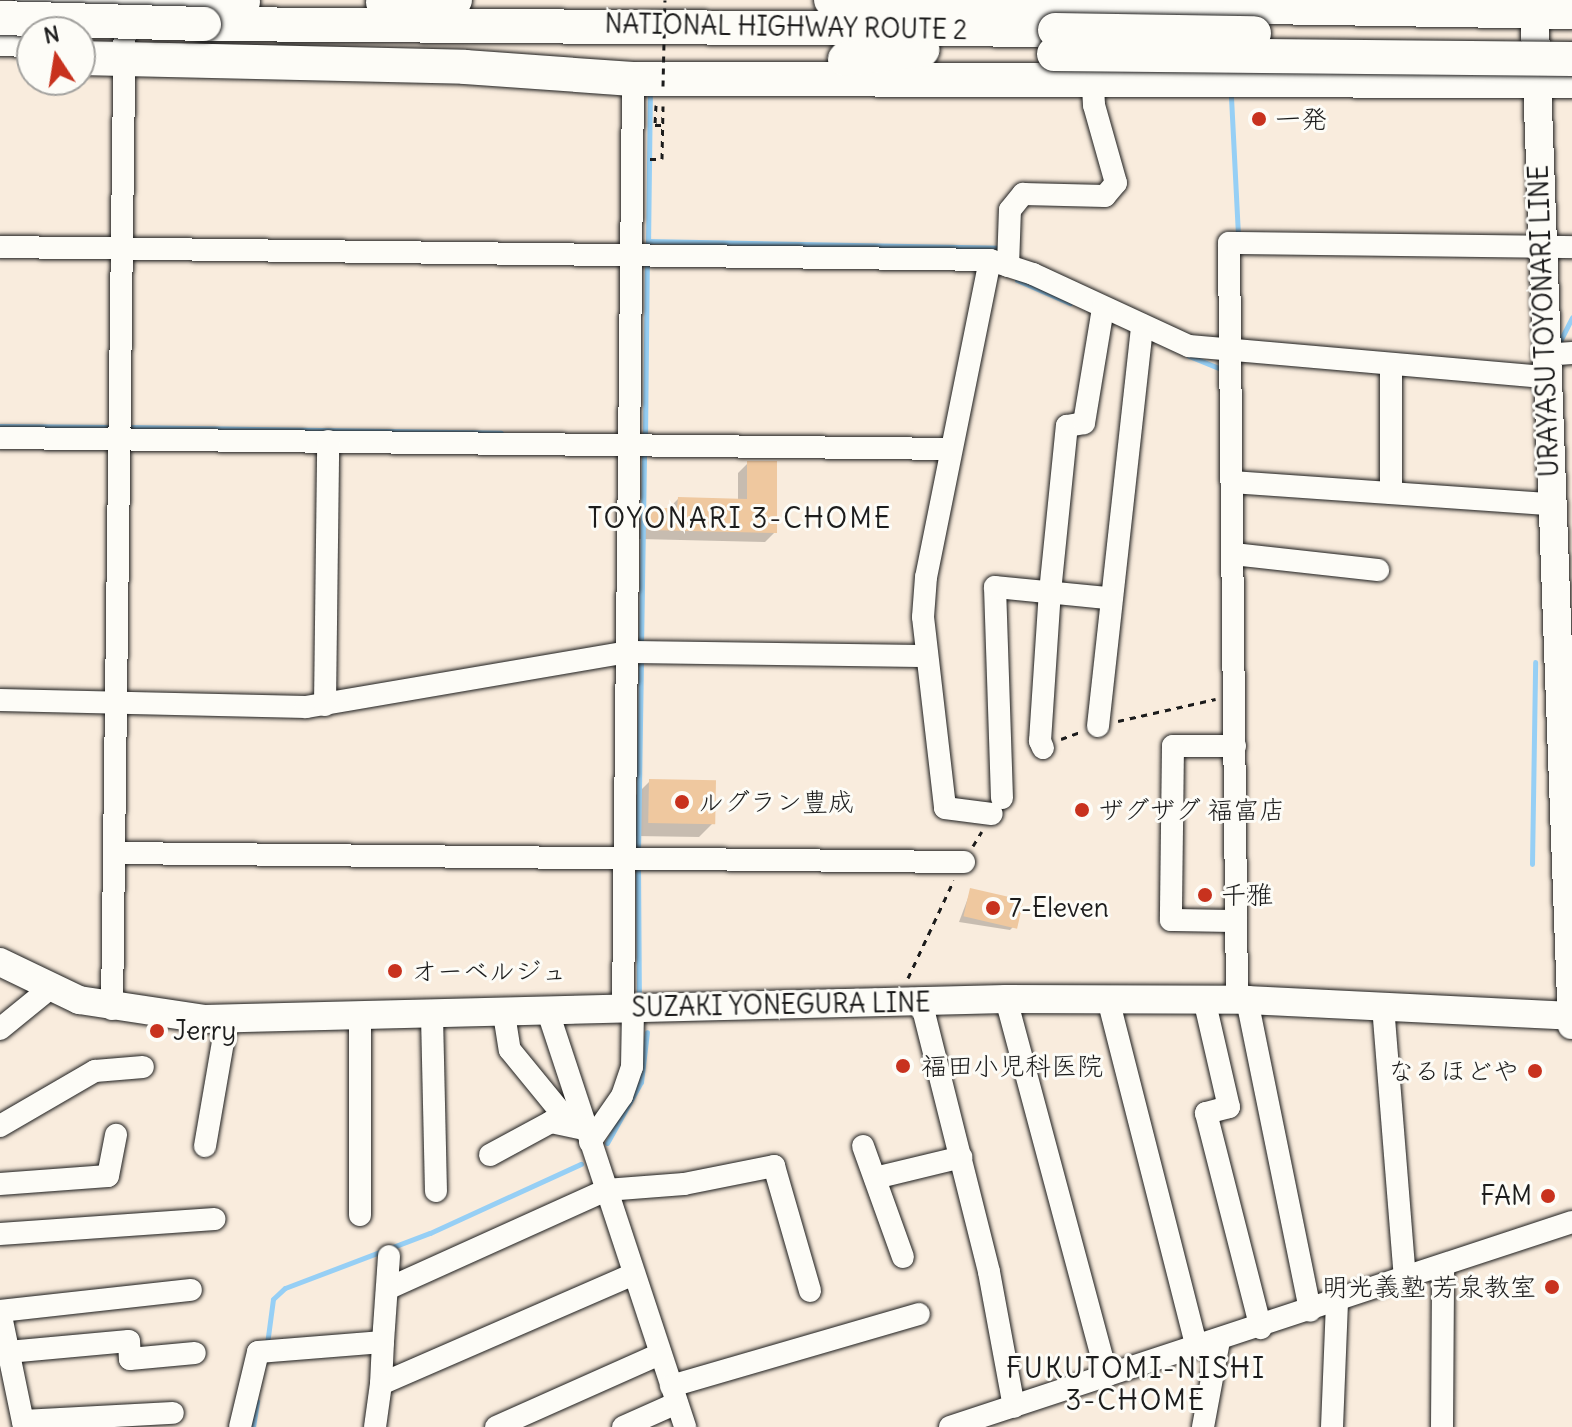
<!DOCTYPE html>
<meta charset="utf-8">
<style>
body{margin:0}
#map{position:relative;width:1572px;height:1427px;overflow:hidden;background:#f9ecdd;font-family:Delius,"Klee One",sans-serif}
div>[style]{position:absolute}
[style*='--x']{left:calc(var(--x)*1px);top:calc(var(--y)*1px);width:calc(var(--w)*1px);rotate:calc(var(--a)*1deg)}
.shadow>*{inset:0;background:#0003}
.stream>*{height:5px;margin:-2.5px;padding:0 2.5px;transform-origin:2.5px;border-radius:2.5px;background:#96cff5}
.building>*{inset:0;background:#efc89f;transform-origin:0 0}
.path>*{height:3px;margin-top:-1.5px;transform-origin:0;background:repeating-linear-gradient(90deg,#1c1c1c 0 6px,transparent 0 12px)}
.roads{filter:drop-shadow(0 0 2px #1c1c1c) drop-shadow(0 0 2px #1c1c1c)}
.minor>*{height:22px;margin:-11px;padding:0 11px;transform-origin:11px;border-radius:11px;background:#fdfcf7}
.major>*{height:28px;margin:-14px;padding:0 14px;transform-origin:14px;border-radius:14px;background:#fdfcf7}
.highway>*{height:34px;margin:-17px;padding:0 17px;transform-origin:17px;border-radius:17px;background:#fdfcf7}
.path-bridge>*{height:3px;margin-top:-1.5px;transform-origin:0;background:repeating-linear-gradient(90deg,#1c1c1c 0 6px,transparent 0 12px)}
.bridges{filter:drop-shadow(0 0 2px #1c1c1c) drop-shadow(0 0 2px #1c1c1c)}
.highway-bridge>*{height:34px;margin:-17px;padding:0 17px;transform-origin:17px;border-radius:17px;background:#fdfcf7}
.dots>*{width:22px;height:22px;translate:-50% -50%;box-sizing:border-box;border:4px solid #fdfcf7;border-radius:50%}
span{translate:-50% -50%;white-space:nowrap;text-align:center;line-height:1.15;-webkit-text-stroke:6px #fdfcf7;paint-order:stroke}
.street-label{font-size:26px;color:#1c1c1c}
.poi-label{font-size:26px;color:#1c1c1c}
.left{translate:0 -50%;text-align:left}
.right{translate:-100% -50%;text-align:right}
.neighbourhood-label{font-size:28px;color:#1c1c1c;letter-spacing:2px}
.north{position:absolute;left:16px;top:16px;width:80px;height:80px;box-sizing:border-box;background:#fdfcf7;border:2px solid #a3a29f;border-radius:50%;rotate:348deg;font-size:22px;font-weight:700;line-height:32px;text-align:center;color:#1c1c1c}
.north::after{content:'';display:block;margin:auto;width:28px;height:36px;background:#c8321e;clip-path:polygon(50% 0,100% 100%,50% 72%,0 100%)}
</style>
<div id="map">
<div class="shadow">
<div style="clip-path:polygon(748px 463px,775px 532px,765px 542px,639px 539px,639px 520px,649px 510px,668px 509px,678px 499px,738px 501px,738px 473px)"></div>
<div style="clip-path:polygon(650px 781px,713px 823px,699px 837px,635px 836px,636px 795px)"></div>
<div style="clip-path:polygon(971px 890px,1016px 924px,1010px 930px,959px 922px)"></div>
</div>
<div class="stream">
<div style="--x:1231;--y:97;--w:138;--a:87.1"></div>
<div style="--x:648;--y:241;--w:352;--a:1.1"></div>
<div style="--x:648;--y:248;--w:158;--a:-89.3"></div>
<div style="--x:1017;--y:280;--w:58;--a:23.5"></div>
<div style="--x:1558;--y:345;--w:31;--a:-63"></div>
<div style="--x:1189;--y:356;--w:37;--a:22"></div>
<div style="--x:0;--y:426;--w:113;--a:0.5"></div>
<div style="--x:127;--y:427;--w:374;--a:0.9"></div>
<div style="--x:645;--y:440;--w:178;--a:-89.4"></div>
<div style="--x:641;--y:648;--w:198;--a:-89.1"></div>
<div style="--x:638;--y:852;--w:194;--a:-89.1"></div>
<div style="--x:1532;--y:864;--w:202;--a:-89.1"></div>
<div style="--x:638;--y:866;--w:131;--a:89.6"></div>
<div style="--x:607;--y:1143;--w:70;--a:-60.9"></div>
<div style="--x:641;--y:1082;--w:50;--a:-83.2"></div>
<div style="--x:267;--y:1344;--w:45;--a:-82.4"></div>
<div style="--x:273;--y:1299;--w:16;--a:-43"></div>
<div style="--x:285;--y:1288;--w:155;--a:-20.8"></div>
<div style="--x:430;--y:1233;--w:166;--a:-24.6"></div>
<div style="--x:253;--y:1427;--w:26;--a:-81"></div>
</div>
<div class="building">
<div style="clip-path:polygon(747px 461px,777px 461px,777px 533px,648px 530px,648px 508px,677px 508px,678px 497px,747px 499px)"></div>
<div style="left:649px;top:779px;width:67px;height:44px;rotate:1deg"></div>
<div style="left:970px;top:888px;width:55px;height:29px;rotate:13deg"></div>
</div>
<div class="path">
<div style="--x:656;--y:105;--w:20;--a:93"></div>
<div style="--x:655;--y:125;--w:8;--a:0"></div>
<div style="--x:650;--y:159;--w:12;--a:0"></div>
<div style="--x:662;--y:159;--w:53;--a:-88.9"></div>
<div style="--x:1118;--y:721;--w:100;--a:-12.7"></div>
<div style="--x:1061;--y:739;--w:20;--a:-20"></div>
<div style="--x:973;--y:846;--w:17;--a:-59"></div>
<div style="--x:908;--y:978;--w:108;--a:-64.9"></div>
</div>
<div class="roads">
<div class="minor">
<div style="--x:0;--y:247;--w:990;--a:0.75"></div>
<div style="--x:990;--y:260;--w:45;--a:18"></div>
<div style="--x:1033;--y:274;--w:172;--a:24.8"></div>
<div style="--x:1189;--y:346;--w:356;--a:5"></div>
<div style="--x:990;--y:260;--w:323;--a:101.4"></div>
<div style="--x:926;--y:577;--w:40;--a:94.3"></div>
<div style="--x:923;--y:617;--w:192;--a:83.4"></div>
<div style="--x:945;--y:808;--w:47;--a:7.3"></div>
<div style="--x:1008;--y:266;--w:56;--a:-88"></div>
<div style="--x:1010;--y:210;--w:21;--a:-51"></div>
<div style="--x:1023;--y:194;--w:82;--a:1.4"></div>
<div style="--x:1105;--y:196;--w:17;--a:-50"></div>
<div style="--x:1116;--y:183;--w:81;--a:-105.8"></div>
<div style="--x:1094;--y:105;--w:36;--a:-93"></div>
<div style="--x:1543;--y:355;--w:29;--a:-4"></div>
<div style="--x:0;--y:438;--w:950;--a:0.66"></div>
<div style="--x:1232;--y:482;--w:319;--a:4"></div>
<div style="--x:1391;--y:493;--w:129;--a:-90"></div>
<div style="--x:1233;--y:554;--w:146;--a:6.3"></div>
<div style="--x:0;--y:700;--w:306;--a:1.3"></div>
<div style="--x:306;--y:707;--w:326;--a:-9.7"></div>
<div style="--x:627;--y:652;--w:300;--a:0.8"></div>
<div style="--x:325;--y:705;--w:264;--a:-89.3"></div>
<div style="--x:1098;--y:726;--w:403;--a:-83.7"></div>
<div style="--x:1235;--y:746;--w:62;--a:180"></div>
<div style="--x:1173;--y:746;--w:174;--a:90.7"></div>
<div style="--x:1171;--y:920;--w:65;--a:0.9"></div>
<div style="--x:1043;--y:748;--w:8;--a:-113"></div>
<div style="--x:1040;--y:741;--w:149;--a:-86.2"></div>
<div style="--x:1050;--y:592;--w:167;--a:-84.2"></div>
<div style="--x:1067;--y:426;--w:17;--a:-10"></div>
<div style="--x:1084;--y:423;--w:117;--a:-80.6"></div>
<div style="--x:1002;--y:798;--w:211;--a:-91.9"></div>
<div style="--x:995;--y:587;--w:114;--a:5.6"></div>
<div style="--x:115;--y:853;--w:849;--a:0.61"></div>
<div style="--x:1006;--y:999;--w:390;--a:75"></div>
<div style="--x:1108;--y:999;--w:360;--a:75.7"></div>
<div style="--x:1204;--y:999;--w:111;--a:77"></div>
<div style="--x:1229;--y:1107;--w:24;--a:165"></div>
<div style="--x:1206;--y:1113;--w:222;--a:75.7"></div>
<div style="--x:1237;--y:999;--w:756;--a:-90.61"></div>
<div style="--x:1229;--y:243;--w:343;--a:0.7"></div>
<div style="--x:1247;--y:1000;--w:317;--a:78.5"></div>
<div style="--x:921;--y:1001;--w:279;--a:75.9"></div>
<div style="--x:989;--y:1272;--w:137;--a:79.5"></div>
<div style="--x:1383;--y:1006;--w:274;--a:85.4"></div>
<div style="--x:112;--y:1009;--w:1000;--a:-89.26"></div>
<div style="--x:623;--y:1009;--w:930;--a:-89.38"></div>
<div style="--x:548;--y:1012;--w:437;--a:71.7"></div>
<div style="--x:504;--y:1014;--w:36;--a:81"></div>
<div style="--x:510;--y:1050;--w:93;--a:50.7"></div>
<div style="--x:432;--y:1016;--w:175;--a:88.7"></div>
<div style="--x:0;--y:1029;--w:63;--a:-39.2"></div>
<div style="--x:0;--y:1126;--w:110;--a:-30.1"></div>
<div style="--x:95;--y:1071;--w:48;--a:-4.8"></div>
<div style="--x:590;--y:1142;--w:56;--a:-55.2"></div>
<div style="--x:622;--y:1096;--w:31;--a:-71"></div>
<div style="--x:632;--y:1067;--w:59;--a:-89"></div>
<div style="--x:205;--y:1146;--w:129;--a:-80.2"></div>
<div style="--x:863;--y:1146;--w:118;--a:70.2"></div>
<div style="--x:490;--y:1155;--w:69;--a:-28.4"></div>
<div style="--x:551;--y:1122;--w:30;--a:12"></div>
<div style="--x:875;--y:1178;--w:89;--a:-13.6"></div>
<div style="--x:0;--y:1184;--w:108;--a:-4.2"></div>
<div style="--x:108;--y:1176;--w:42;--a:-79"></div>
<div style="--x:360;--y:1215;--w:198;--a:-90"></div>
<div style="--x:0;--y:1234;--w:215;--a:-4"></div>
<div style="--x:387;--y:1289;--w:240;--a:-24.3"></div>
<div style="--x:606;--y:1190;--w:78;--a:-4.4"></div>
<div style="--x:684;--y:1184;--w:92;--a:-11.3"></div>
<div style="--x:774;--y:1166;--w:130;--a:73.9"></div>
<div style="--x:0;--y:1311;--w:192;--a:-6.3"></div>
<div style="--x:0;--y:1311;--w:118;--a:78.3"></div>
<div style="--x:383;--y:1342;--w:86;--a:-86"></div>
<div style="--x:8;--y:1352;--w:121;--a:-5.2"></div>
<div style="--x:129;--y:1341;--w:18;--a:87"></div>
<div style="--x:130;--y:1359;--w:65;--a:-5.3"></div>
<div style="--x:671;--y:1386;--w:258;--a:-16.2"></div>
<div style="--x:23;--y:1421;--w:150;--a:-3.1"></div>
<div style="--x:240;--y:1427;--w:77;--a:-76.5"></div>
<div style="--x:258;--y:1352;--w:125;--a:-4.6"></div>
<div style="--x:383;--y:1342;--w:42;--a:92.7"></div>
<div style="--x:381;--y:1384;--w:276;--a:-23.5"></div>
<div style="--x:375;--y:1427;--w:43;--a:-82.1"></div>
<div style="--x:496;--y:1427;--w:180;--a:-24"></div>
<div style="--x:623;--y:1427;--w:59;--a:-24"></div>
<div style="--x:950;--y:1427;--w:655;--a:-18.24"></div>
<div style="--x:1203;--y:1427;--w:87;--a:-79.5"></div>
<div style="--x:1332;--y:1427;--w:125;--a:-87.7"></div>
<div style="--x:1442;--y:1427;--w:161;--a:-89.6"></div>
</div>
<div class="major">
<div style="--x:1534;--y:0;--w:1026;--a:87.88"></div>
<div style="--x:0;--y:962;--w:88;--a:25.7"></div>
<div style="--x:79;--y:1000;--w:126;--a:8.6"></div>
<div style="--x:204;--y:1019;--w:802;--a:-1.43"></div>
<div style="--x:1006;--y:999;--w:241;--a:0.2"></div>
<div style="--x:1247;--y:1000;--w:325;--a:2.8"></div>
</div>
<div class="highway">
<div style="--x:32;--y:0;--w:211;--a:0.5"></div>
<div style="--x:831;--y:0;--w:741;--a:0.93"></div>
<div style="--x:383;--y:2;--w:72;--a:-1.6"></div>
<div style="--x:204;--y:24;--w:851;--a:0.4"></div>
<div style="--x:0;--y:39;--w:32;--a:2"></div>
<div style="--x:80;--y:58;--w:385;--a:1.3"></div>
<div style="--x:465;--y:67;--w:168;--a:4.1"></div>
<div style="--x:633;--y:79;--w:939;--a:0.12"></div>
<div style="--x:845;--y:59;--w:78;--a:-6.7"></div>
</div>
</div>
<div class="path-bridge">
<div style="--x:663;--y:86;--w:86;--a:-88.7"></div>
</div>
<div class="bridges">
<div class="highway-bridge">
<div style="--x:0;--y:18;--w:204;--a:1.7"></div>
<div style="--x:1055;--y:30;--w:199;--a:0.9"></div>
<div style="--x:1054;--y:54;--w:518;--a:0.55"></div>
</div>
</div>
<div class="dots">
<div style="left:1259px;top:119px;background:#c8321e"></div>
<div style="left:682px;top:802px;background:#c8321e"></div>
<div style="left:1082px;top:810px;background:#c8321e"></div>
<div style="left:1205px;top:895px;background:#c8321e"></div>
<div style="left:993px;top:908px;background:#c8321e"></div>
<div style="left:395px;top:971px;background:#c8321e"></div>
<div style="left:157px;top:1031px;background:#c8321e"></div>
<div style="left:903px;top:1066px;background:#c8321e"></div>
<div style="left:1535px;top:1071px;background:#c8321e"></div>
<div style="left:1548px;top:1196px;background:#c8321e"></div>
<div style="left:1552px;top:1287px;background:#c8321e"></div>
</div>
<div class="street-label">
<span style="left:786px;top:27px;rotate:1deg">NATIONAL HIGHWAY ROUTE 2</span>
<span style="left:1544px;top:321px;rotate:-92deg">URAYASU TOYONARI LINE</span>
<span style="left:781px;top:1005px;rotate:-1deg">SUZAKI YONEGURA LINE</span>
</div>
<div class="poi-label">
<span class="left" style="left:1275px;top:119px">一発</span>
<span class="left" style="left:698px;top:802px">ルグラン豊成</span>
<span class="left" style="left:1098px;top:810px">ザグザグ 福富店</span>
<span class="left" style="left:1221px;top:895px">千雅</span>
<span class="left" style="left:1009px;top:908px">7-Eleven</span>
<span class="left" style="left:411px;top:971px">オーベルジュ</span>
<span class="left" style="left:173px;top:1031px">Jerry</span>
<span class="left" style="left:921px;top:1066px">福田小児科医院</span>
<span class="right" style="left:1519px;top:1071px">なるほどや</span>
<span class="right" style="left:1532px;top:1196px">FAM</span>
<span class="right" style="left:1536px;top:1287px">明光義塾 芳泉教室</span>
</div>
<div class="neighbourhood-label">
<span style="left:740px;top:518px">TOYONARI 3-CHOME</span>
<span style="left:1136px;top:1384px">FUKUTOMI-NISHI<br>3-CHOME</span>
</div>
<div class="north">N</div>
</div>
